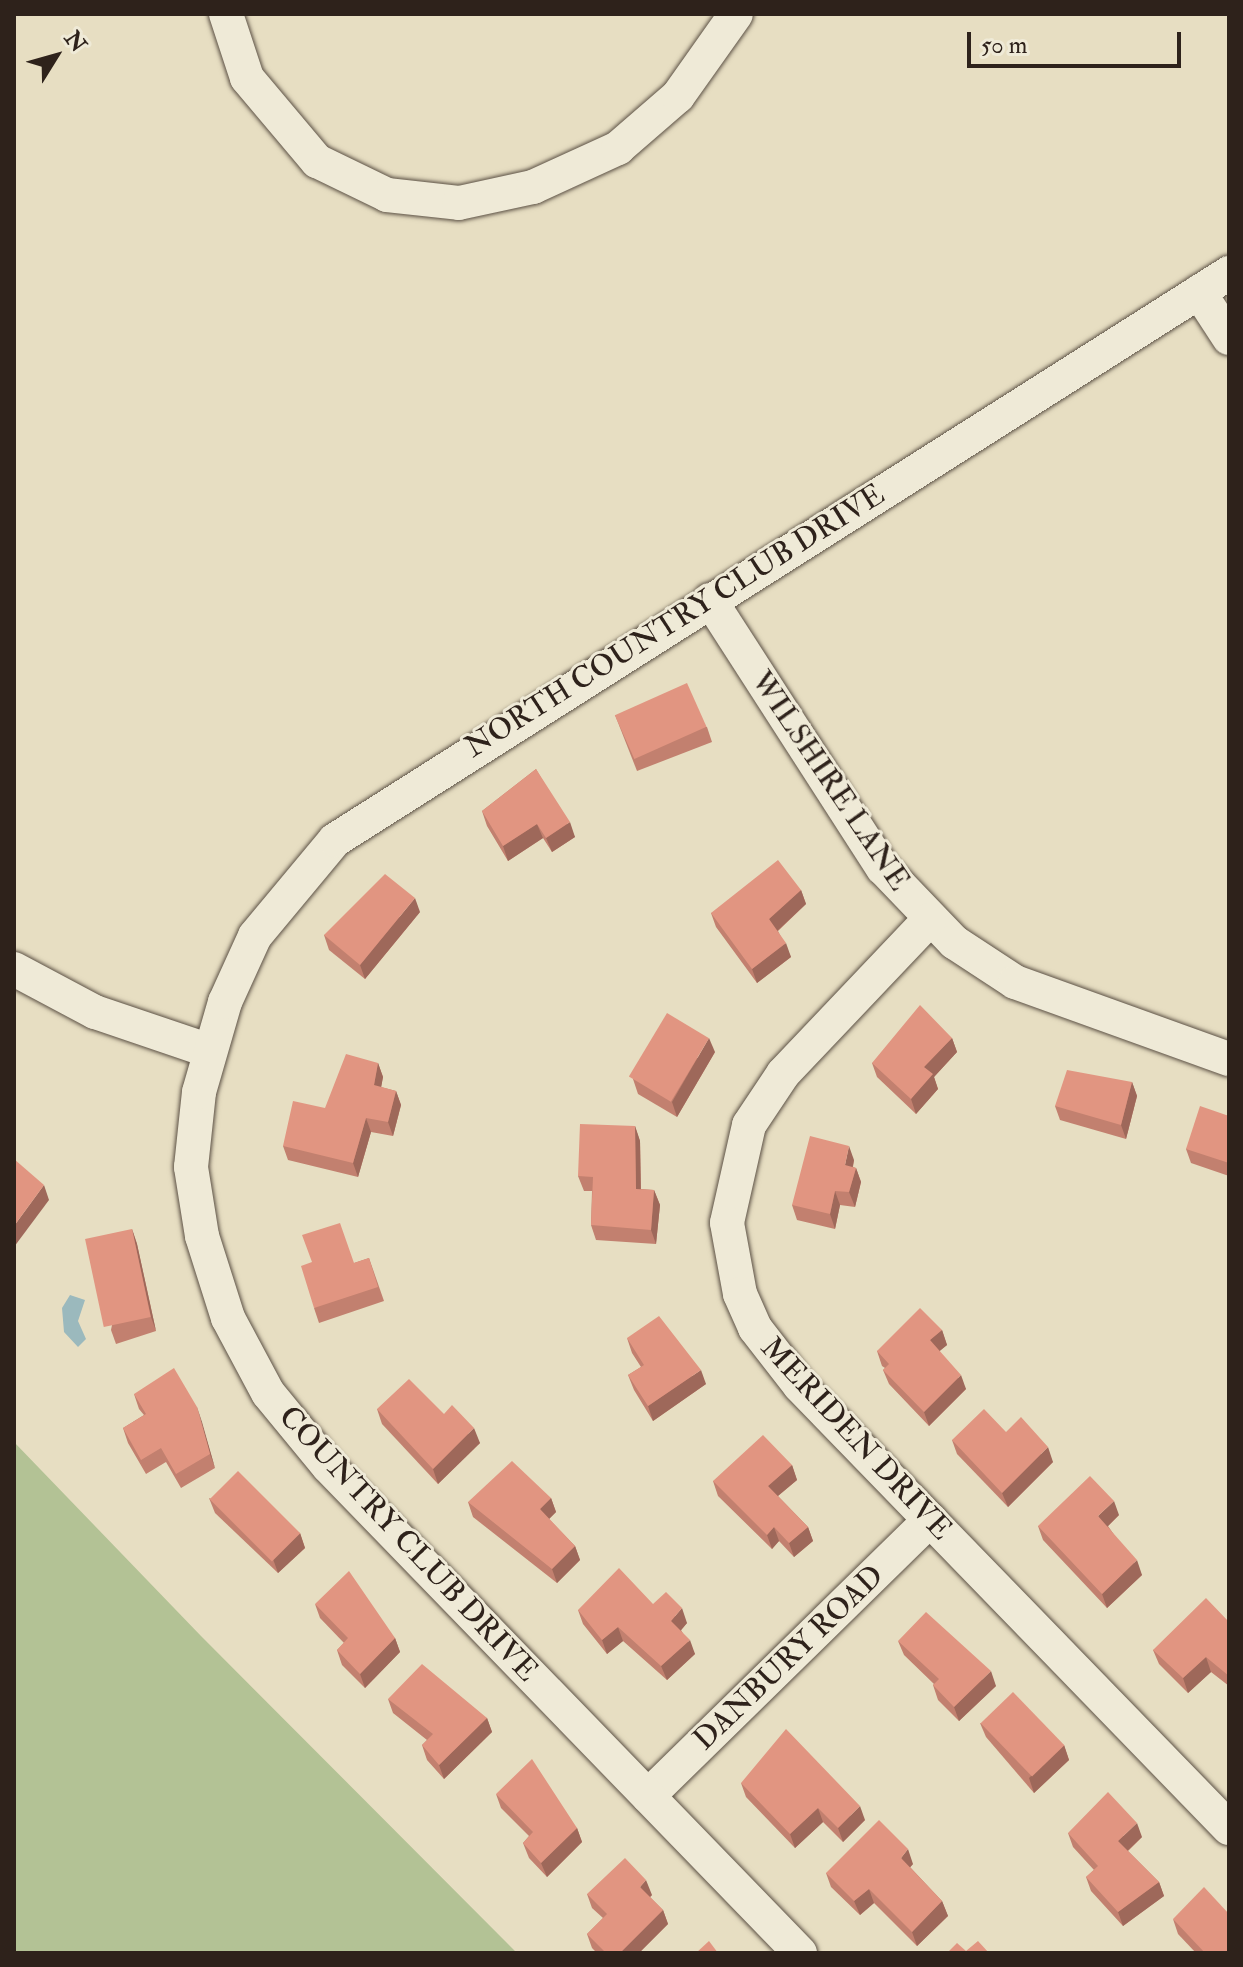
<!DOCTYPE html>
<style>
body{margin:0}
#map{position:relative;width:1243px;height:1967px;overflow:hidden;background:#e7dec2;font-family:"IM FELL Double Pica",serif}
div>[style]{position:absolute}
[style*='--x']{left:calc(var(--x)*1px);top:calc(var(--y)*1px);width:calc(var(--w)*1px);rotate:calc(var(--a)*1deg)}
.green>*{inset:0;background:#b3c295}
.water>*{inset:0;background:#9bb9bd}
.roads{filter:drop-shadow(0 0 2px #5c5145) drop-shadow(0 0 2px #5c5145)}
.street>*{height:34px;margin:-17px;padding:0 17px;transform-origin:17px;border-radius:17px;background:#efead7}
.wall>*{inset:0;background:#c2806f}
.shaded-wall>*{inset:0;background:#9e685a}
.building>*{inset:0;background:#e19581;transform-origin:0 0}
span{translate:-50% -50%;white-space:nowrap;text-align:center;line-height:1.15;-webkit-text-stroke:6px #efead7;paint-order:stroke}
.street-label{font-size:30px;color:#2e221b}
.frame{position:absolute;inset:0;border:16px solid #2e221b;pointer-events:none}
.north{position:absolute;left:16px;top:16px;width:80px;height:80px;-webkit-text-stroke:6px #efead7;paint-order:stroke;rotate:53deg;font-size:22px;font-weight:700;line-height:32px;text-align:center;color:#2e221b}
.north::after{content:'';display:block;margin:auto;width:28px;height:36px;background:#2e221b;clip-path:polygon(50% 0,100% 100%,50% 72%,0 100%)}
.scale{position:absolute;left:967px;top:32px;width:214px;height:36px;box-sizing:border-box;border:4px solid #2e221b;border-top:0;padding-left:10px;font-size:24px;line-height:28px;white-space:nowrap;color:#2e221b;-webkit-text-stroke:6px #efead7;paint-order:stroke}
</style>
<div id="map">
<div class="green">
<div style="clip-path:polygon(14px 1442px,201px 1636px,517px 1953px,14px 1953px)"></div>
</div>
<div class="water">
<div style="clip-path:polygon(70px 1295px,85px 1300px,78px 1321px,86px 1339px,78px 1347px,64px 1332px,62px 1308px)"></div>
</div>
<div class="roads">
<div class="street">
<div style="--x:226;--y:14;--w:67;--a:71.8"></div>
<div style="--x:247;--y:78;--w:109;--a:49.9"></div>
<div style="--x:317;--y:161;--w:78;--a:25.9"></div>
<div style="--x:387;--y:195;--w:72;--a:6.3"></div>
<div style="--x:459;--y:203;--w:76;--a:-12.2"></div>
<div style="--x:533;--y:187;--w:94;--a:-24.6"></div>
<div style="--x:618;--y:148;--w:79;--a:-40.9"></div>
<div style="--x:678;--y:96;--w:100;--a:-54.7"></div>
<div style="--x:1199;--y:292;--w:55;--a:56.9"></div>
<div style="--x:710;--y:600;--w:319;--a:57.2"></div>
<div style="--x:883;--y:868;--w:103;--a:46.2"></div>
<div style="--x:954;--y:942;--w:73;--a:33.3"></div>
<div style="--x:1015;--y:982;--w:227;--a:19.8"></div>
<div style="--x:929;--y:920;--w:212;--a:133.5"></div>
<div style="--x:783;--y:1074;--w:61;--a:123.7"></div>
<div style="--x:749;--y:1125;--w:100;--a:102.7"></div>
<div style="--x:727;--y:1223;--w:72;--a:79.6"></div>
<div style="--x:740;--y:1294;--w:37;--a:66"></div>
<div style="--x:755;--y:1328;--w:73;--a:52.2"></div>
<div style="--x:800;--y:1386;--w:616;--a:45.86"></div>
<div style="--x:14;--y:969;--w:92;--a:28"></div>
<div style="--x:95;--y:1012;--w:121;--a:18.7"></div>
<div style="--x:648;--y:1796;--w:395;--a:-44.4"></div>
<div style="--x:800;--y:1953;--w:678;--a:-134.1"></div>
<div style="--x:328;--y:1466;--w:94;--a:-129.4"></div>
<div style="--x:268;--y:1393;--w:85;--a:-118.1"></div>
<div style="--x:228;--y:1318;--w:86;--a:-107.6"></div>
<div style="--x:202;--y:1236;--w:70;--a:-99.1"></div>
<div style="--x:191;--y:1167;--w:75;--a:-83.9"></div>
<div style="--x:199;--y:1092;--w:94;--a:-73.9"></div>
<div style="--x:225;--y:1002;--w:72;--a:-65.6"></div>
<div style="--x:255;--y:936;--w:125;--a:-50.2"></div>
<div style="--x:335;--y:840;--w:1059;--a:-32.38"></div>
</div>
</div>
<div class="wall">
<div style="clip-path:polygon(615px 715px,707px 727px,712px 742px,637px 771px)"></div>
<div style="clip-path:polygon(536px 769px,575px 837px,552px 852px,543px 838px,508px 861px,487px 826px,482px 811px)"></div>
<div style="clip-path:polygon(801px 890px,806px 904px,778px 931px,791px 957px,757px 983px,716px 927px,711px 913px)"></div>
<div style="clip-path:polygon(420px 912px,365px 979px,329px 950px,324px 935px)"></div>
<div style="clip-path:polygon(952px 1038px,957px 1052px,934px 1077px,938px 1089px,916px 1114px,877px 1077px,872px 1063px)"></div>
<div style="clip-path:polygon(715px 1052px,677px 1117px,638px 1094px,633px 1079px)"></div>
<div style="clip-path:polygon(378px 1063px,383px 1077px,381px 1087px,396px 1091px,401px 1105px,393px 1136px,371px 1132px,358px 1177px,288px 1160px,283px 1146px)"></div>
<div style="clip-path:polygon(1132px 1082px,1137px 1096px,1126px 1139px,1060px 1120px,1055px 1106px)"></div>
<div style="clip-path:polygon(1229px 1116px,1229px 1176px,1191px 1163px,1186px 1149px)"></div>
<div style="clip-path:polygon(635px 1126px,640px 1141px,641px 1189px,654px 1190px,660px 1205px,656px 1244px,596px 1240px,591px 1225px,592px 1191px,584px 1191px,578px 1176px)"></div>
<div style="clip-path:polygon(854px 1160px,853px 1167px,856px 1168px,861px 1182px,855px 1207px,840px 1205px,835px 1229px,797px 1220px,792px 1205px)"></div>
<div style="clip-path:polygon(132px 1229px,137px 1244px,156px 1331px,116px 1344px,111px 1330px)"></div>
<div style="clip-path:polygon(369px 1258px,384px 1301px,319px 1323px,314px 1308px,354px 1263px)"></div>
<div style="clip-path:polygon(942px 1330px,947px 1345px,939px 1351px,966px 1389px,929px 1426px,889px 1384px,883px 1370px,885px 1368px,882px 1366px,877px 1351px)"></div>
<div style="clip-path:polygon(627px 1338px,706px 1384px,653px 1421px,634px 1390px,628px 1375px,641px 1367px,632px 1353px)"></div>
<div style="clip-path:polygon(134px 1394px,197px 1407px,215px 1468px,181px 1488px,166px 1462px,146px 1474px,128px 1443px,123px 1428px,144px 1415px,139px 1409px)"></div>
<div style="clip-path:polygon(377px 1409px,444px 1414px,480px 1443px,438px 1484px,382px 1424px)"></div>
<div style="clip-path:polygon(1006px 1432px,1053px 1462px,1008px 1507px,957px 1454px,952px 1440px)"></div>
<div style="clip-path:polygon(792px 1465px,797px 1480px,778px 1496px,808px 1527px,813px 1541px,794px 1557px,779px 1541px,772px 1549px,718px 1496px,713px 1481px)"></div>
<div style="clip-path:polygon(209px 1498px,300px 1533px,305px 1548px,278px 1573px,215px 1513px)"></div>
<div style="clip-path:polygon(551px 1498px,556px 1512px,549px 1519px,575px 1546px,580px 1560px,557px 1583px,473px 1517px,468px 1502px)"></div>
<div style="clip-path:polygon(1119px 1515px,1108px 1526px,1142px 1575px,1107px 1608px,1043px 1540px,1038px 1526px)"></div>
<div style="clip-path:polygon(315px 1604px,395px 1638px,400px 1652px,365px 1688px,342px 1665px,337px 1650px,344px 1643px,320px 1618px)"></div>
<div style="clip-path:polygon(653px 1604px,687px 1623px,681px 1630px,695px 1654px,667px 1680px,623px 1641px,607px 1654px,583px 1624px,578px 1610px)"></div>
<div style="clip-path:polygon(1229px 1622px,1229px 1686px,1211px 1672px,1188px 1693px,1159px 1664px,1153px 1650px)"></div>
<div style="clip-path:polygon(898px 1641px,996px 1686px,959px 1721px,938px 1700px,933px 1685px,934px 1684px,904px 1655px)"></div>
<div style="clip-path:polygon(388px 1699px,487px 1718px,492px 1732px,444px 1779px,427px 1760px,422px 1745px,427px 1740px,393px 1713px)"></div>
<div style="clip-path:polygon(980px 1723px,1064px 1745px,1069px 1760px,1034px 1793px,986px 1737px)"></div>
<div style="clip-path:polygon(741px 1783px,865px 1820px,843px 1842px,823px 1822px,795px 1848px,746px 1797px)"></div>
<div style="clip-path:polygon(496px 1794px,577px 1828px,582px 1842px,547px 1877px,529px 1858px,523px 1843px,529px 1836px,501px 1808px)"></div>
<div style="clip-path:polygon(1068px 1833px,1142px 1837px,1128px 1851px,1159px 1882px,1164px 1896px,1123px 1926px,1091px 1891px,1086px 1877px,1094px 1870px,1073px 1847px)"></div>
<div style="clip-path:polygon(913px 1864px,910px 1867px,942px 1901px,948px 1916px,917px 1946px,874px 1903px,860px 1915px,831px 1887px,826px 1873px)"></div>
<div style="clip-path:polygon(587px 1894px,652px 1895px,650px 1897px,663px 1910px,668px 1924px,639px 1953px,597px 1953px,592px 1948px,587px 1934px,603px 1918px,592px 1908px)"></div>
<div style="clip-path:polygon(1173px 1919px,1229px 1953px,1196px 1953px,1178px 1934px)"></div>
</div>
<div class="shaded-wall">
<div style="clip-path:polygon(570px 822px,575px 837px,552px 852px,546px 838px)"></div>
<div style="clip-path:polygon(537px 824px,543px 838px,508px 861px,503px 846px)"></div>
<div style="clip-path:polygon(801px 890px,806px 904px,775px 933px,769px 919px)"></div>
<div style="clip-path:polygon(415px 898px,420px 912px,365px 979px,360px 965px)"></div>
<div style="clip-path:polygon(786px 943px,791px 957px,757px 983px,752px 969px)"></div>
<div style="clip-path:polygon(709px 1038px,715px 1052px,677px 1117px,672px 1102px)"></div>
<div style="clip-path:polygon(952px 1038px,957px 1052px,934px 1077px,938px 1089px,916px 1114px,911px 1099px,924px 1067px)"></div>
<div style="clip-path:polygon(378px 1063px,383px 1077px,379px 1099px,374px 1085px)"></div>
<div style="clip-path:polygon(1132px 1082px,1137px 1096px,1126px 1139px,1121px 1125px)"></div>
<div style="clip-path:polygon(396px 1091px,401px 1105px,393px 1136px,388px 1122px)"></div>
<div style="clip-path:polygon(366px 1118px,371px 1132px,358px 1177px,353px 1163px)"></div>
<div style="clip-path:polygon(635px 1126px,640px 1141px,641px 1203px,636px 1189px)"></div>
<div style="clip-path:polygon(849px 1146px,854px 1160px,850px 1179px,845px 1165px)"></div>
<div style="clip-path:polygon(856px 1168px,861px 1182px,855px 1207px,849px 1192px)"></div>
<div style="clip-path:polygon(44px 1185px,49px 1200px,14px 1247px,14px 1226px)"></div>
<div style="clip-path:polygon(654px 1190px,660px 1205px,656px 1244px,651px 1230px)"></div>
<div style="clip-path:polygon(835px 1191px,840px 1205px,835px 1229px,830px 1214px)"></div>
<div style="clip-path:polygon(132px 1229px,137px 1244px,156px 1331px,151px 1317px)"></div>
<div style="clip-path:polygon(942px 1330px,947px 1345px,935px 1355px,930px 1340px)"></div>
<div style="clip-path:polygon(701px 1370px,706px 1384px,653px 1421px,648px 1406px)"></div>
<div style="clip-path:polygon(961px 1375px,966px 1389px,929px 1426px,924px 1412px)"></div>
<div style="clip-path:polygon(197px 1407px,202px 1422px,215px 1468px,210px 1454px)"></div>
<div style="clip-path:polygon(474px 1428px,480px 1443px,438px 1484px,433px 1469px)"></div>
<div style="clip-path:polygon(1048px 1447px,1053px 1462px,1008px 1507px,1002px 1493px)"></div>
<div style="clip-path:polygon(792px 1465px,797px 1480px,773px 1500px,768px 1486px)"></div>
<div style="clip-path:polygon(551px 1498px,556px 1512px,545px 1523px,540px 1509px)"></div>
<div style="clip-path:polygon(1114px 1501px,1119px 1515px,1104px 1530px,1098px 1516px)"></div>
<div style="clip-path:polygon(774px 1527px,779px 1541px,772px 1549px,767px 1535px)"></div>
<div style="clip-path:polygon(808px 1527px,813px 1541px,794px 1557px,789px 1543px)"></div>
<div style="clip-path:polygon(300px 1533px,305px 1548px,278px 1573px,273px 1559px)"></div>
<div style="clip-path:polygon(575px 1546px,580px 1560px,557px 1583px,552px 1569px)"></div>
<div style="clip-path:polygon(1137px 1560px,1142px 1575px,1107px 1608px,1102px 1594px)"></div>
<div style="clip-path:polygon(682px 1608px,687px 1623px,677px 1635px,671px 1621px)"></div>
<div style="clip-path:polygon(618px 1627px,623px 1641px,607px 1654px,602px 1640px)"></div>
<div style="clip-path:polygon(395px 1638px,400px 1652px,365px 1688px,360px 1674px)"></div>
<div style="clip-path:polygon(690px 1640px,695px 1654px,667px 1680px,661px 1666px)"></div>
<div style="clip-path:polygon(1206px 1657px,1211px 1672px,1188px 1693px,1183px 1678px)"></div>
<div style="clip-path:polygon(991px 1671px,996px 1686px,959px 1721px,954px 1707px)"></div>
<div style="clip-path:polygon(487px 1718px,492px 1732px,444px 1779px,439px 1765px)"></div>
<div style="clip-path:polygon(1064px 1745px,1069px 1760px,1034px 1793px,1029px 1778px)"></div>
<div style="clip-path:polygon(860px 1806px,865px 1820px,843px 1842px,838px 1828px)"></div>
<div style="clip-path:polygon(818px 1808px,823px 1822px,795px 1848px,790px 1834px)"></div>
<div style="clip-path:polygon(1137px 1823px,1142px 1837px,1123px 1855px,1118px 1841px)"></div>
<div style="clip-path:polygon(577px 1828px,582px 1842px,547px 1877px,541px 1863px)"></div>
<div style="clip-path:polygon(908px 1849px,913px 1864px,906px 1872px,901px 1858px)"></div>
<div style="clip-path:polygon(646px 1880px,652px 1895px,645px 1902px,640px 1887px)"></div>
<div style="clip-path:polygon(1159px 1882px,1164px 1896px,1123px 1926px,1118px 1912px)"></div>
<div style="clip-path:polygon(869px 1889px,874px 1903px,860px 1915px,854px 1901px)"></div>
<div style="clip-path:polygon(942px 1901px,948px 1916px,917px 1946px,912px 1932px)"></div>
<div style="clip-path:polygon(663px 1910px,668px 1924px,639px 1953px,620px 1953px)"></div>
</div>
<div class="building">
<div style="left:687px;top:683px;width:48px;height:79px;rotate:66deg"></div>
<div style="clip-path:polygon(536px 769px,570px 822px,546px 838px,537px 824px,503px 846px,482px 811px)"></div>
<div style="clip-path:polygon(778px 860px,801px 890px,769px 919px,786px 943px,752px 969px,711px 913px)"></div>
<div style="clip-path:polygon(385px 874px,415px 898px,360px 965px,324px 935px)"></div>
<div style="clip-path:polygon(920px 1005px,952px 1038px,924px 1067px,933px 1074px,911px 1099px,872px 1063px)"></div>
<div style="left:667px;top:1013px;width:49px;height:74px;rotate:31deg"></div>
<div style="clip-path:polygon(346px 1054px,378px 1063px,374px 1085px,396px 1091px,388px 1122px,366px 1118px,353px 1163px,283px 1146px,293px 1101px,325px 1108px)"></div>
<div style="clip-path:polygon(1067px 1070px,1132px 1082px,1121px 1125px,1055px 1106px)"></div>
<div style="clip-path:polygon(1200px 1106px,1229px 1116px,1229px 1163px,1186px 1149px)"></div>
<div style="clip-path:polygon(580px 1124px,635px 1126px,636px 1189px,654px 1190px,651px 1230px,591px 1225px,593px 1177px,578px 1176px)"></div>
<div style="clip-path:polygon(810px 1136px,849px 1146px,845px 1165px,856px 1168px,849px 1192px,835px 1191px,830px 1214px,792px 1205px)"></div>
<div style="clip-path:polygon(14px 1159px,44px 1185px,14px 1226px)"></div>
<div style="clip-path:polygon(340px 1223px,354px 1263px,369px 1258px,378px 1287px,314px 1308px,301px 1266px,312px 1262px,302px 1235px)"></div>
<div style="left:132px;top:1229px;width:90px;height:48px;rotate:78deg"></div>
<div style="clip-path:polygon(920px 1308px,942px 1330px,930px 1340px,961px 1375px,924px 1412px,883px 1370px,889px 1364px,877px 1351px)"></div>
<div style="clip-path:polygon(659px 1316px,701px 1370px,648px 1406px,628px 1375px,644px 1365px,627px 1338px)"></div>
<div style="clip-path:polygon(174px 1368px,197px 1407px,210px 1454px,176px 1474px,161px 1448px,141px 1460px,123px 1428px,146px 1414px,134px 1394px)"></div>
<div style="clip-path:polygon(409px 1379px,444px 1414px,452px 1405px,474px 1428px,433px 1469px,377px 1409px)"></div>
<div style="clip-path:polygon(984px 1409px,1006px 1432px,1021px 1417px,1048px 1447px,1002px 1493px,952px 1440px)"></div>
<div style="clip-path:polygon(763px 1435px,792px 1465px,768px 1486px,808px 1527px,789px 1543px,774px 1527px,767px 1535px,713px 1481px)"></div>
<div style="clip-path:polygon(512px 1461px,551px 1498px,540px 1509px,575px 1546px,552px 1569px,468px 1502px)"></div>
<div style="left:238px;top:1471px;width:88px;height:40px;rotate:45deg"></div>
<div style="clip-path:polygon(1090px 1476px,1114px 1501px,1098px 1516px,1137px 1560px,1102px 1594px,1038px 1526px)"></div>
<div style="clip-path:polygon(619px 1568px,653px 1604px,666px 1592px,682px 1608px,671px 1621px,690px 1640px,661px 1666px,618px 1627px,602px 1640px,578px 1610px)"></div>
<div style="clip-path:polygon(349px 1571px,395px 1638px,360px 1674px,337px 1650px,348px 1638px,315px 1604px)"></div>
<div style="clip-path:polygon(1206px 1598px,1229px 1622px,1229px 1676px,1206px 1657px,1183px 1678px,1153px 1650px)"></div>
<div style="clip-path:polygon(926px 1612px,991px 1671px,954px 1707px,933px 1685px,939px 1679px,898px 1641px)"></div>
<div style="clip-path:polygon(422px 1664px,487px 1718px,439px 1765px,422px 1745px,433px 1734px,388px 1699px)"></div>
<div style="left:1013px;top:1692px;width:74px;height:45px;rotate:46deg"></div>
<div style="clip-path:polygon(786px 1729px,860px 1806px,838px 1828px,818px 1808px,790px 1834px,741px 1783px)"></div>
<div style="clip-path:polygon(532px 1759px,577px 1828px,541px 1863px,523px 1843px,533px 1832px,496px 1794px)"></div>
<div style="clip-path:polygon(1108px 1792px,1137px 1823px,1118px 1841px,1159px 1882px,1118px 1912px,1086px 1877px,1098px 1866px,1068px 1833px)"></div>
<div style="clip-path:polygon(879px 1820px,908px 1849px,901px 1858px,942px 1901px,912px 1932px,869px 1889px,854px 1901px,826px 1873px)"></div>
<div style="clip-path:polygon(625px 1858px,646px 1880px,640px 1887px,663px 1910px,620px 1953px,606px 1953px,587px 1934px,607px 1914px,587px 1894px)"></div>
<div style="clip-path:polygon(1204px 1887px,1229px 1914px,1229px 1953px,1205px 1953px,1173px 1919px)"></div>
<div style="clip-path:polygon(709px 1941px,718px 1953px,696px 1953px)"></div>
<div style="clip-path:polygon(978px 1941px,989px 1953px,947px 1953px,957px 1943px,966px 1951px)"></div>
</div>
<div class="street-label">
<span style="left:675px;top:621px;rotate:-32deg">NORTH COUNTRY CLUB DRIVE</span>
<span style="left:830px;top:781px;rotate:56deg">WILSHIRE LANE</span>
<span style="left:856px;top:1439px;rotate:47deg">MERIDEN DRIVE</span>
<span style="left:408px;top:1544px;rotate:47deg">COUNTRY CLUB DRIVE</span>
<span style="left:789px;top:1658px;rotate:-44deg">DANBURY ROAD</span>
</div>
<div class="frame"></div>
<div class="north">N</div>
<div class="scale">50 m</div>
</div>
